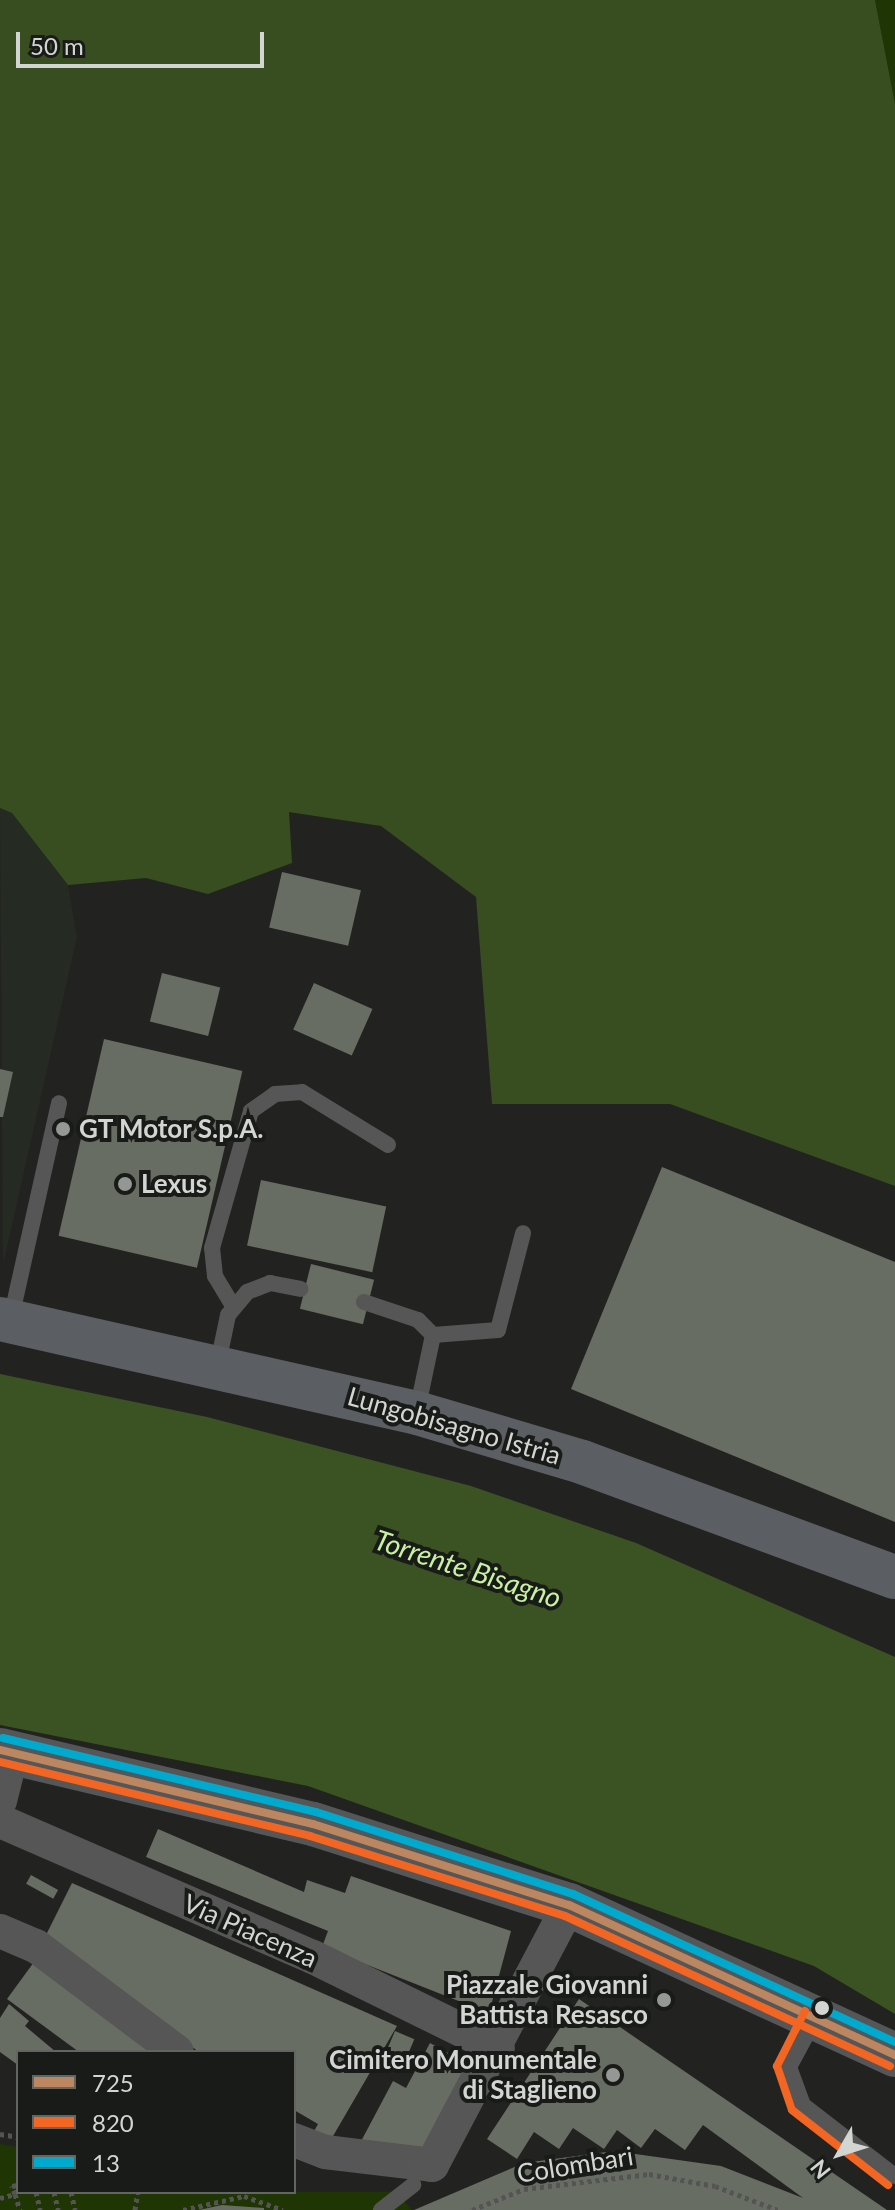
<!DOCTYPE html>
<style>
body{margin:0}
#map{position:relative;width:895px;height:2210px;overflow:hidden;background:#222321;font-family:Lato,sans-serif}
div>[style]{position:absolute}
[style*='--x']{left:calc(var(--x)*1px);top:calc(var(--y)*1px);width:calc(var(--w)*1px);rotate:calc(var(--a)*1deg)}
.built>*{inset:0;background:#252a22}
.green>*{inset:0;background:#203504}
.forest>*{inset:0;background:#384e20}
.water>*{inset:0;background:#3b5322}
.building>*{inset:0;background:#676d62;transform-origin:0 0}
.path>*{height:5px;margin-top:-2.5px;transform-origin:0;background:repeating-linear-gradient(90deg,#535453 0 4px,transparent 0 8px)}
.lane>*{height:16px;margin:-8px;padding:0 8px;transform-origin:8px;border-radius:8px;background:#555655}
.street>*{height:34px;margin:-17px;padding:0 17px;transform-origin:17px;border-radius:17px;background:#555655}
.secondary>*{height:44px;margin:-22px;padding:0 22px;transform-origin:22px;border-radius:22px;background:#545657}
.primary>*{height:44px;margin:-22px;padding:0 22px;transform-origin:22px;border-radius:22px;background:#5b5e62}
.bus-1>*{height:8px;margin:-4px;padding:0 4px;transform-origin:4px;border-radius:4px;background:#bb8660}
.bus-2>*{height:8px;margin:-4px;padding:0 4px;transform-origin:4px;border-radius:4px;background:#f26522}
.bus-3>*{height:8px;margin:-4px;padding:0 4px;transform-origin:4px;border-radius:4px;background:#00a9ce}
.dots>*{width:22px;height:22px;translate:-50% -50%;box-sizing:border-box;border:4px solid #181b17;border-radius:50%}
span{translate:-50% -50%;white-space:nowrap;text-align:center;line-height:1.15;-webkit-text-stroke:8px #181b17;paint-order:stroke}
.poi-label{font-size:26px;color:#d3d5d2;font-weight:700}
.left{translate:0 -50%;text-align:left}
.right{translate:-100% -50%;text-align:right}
.street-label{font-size:26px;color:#d3d5d2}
.water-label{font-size:28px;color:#c7f2a1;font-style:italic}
.legend{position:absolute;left:16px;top:2050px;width:280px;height:144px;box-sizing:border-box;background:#181b17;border:2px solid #636562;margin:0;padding:10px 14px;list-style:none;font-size:24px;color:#d3d5d2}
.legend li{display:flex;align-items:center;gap:16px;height:40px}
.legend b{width:40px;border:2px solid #636562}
.north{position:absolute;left:799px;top:2114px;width:80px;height:80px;-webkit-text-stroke:6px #181b17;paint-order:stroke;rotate:231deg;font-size:22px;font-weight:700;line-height:32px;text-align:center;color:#d3d5d2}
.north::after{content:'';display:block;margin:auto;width:28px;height:36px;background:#d3d5d2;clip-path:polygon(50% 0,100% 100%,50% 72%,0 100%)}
.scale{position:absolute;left:16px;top:32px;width:248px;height:36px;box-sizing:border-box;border:4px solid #d3d5d2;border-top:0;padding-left:10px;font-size:24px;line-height:28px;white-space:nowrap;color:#d3d5d2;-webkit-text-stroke:6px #181b17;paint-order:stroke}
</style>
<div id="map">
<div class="built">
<div style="clip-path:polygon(0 808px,12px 813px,68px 885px,77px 937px,3px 1265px)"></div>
</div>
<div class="green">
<div style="clip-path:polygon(875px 0,895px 0,895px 104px)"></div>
<div style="clip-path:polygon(0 2144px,18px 2147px,18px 2192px,396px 2192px,412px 2210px,0 2210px)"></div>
</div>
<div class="forest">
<div style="clip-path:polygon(0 0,875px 0,895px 104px,895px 1186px,670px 1104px,492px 1104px,476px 897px,381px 826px,289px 812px,292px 863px,208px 894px,146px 878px,68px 885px,12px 813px,0 808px)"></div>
</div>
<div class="water">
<div style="clip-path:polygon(0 1374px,207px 1417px,471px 1486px,636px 1543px,895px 1657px,895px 2014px,814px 1966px,308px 1786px,0 1725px)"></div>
</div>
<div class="building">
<div style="left:282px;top:872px;width:81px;height:57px;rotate:13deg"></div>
<div style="left:162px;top:973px;width:60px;height:50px;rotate:14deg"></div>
<div style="left:314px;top:983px;width:64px;height:51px;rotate:24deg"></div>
<div style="left:104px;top:1039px;width:142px;height:202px;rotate:13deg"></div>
<div style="clip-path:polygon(0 1069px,13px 1072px,3px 1117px,0 1117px)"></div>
<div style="clip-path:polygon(662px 1167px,895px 1262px,895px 1522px,571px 1389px)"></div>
<div style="left:261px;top:1180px;width:128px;height:67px;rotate:12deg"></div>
<div style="left:311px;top:1264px;width:65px;height:46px;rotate:14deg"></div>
<div style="clip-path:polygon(158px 1829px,304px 1892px,307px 1880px,345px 1893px,351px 1876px,511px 1931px,489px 2013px,322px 1947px,328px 1931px,146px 1857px)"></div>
<div style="left:31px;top:1875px;width:31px;height:10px;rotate:29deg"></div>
<div style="clip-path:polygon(72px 1883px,397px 2026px,329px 2143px,313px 2133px,318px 2124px,294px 2110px,294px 2052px,199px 2052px,44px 1939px)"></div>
<div style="clip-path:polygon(34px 1962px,157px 2052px,79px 2052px,7px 1999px)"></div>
<div style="clip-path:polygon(579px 1999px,887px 2210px,414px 2210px,524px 2163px,614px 2151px,721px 2166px,803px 2198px,703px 2125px,685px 2150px,655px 2129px,641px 2148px,617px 2130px,604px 2149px,573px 2128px,559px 2149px,534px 2132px,517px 2159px,487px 2139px)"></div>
<div style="clip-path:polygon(9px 2004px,29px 2021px,25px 2026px,56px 2052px,18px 2052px,18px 2065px,0 2052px,0 2018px)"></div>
<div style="left:395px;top:2031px;width:21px;height:30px;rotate:23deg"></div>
<div style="clip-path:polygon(430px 2043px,472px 2066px,424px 2158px,358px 2147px,393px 2081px,406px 2088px)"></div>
<div style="clip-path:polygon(222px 2205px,264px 2208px,264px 2210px,199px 2210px)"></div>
</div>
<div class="path">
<div style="--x:0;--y:2134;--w:18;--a:9"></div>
<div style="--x:36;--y:2192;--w:18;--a:77"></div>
<div style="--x:54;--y:2192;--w:18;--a:77"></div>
<div style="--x:71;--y:2192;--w:18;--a:77"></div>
<div style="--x:15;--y:2194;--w:17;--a:73"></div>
<div style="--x:0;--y:2198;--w:16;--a:-15"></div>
<div style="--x:15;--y:2194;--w:9;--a:-111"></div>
<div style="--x:12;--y:2186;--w:6;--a:-9"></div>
<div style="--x:135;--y:2210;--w:18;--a:-81"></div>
<div style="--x:183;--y:2210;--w:63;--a:-12.9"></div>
<div style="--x:244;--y:2196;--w:41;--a:19.7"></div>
<div style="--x:472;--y:2210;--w:56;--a:-22"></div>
<div style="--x:524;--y:2189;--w:126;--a:-6.8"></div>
<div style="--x:649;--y:2174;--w:67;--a:10.3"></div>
<div style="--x:715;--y:2186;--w:67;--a:20.9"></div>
</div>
<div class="lane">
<div style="--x:364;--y:1302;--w:57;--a:18.4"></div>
<div style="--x:418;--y:1320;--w:21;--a:45"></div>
<div style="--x:433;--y:1335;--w:78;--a:101.9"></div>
<div style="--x:233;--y:1306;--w:35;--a:-121"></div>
<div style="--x:215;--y:1276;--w:28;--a:-96"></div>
<div style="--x:212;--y:1248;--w:142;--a:-74.1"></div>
<div style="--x:251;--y:1111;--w:29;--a:-35"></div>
<div style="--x:275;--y:1094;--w:27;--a:-4"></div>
<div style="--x:302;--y:1092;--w:101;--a:31.6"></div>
<div style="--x:11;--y:1318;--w:220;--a:-77.4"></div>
<div style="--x:433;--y:1335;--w:65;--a:-4.4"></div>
<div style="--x:498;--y:1330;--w:100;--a:-75.5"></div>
<div style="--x:218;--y:1363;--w:49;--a:-78.2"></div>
<div style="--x:228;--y:1315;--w:30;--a:-50"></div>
<div style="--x:247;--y:1292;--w:25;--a:-21"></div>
<div style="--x:270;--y:1283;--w:31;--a:11"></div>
<div style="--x:815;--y:2019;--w:55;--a:118.4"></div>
<div style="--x:789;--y:2067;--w:40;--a:69.8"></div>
<div style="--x:803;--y:2105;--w:116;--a:37.7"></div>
<div style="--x:381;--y:2210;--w:41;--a:-38"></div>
</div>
<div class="street">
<div style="--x:0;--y:1801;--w:49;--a:-76"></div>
<div style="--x:0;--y:1821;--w:341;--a:23.5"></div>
<div style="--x:313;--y:1957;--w:206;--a:26.2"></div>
<div style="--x:0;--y:1931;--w:39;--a:23"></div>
<div style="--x:36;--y:1946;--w:176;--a:36.9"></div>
<div style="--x:294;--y:2140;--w:33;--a:21"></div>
<div style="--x:325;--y:2152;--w:108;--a:6.9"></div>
<div style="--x:432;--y:2165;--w:294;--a:-62.2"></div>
</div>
<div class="secondary">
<div style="--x:0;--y:1750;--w:322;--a:13.3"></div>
<div style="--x:313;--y:1824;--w:269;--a:17.6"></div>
<div style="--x:569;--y:1905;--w:359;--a:24.7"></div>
</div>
<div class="primary">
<div style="--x:0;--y:1319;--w:427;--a:12.7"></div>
<div style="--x:417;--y:1413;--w:172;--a:16.5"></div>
<div style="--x:582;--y:1462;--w:333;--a:20.2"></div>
</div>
<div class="bus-1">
<div style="--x:0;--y:1750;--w:322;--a:13.3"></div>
<div style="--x:313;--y:1824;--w:269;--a:17.6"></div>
<div style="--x:569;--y:1905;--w:359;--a:24.7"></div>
</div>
<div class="bus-2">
<div style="--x:0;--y:1762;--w:319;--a:13.4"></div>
<div style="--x:310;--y:1836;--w:267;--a:17.4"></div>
<div style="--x:565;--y:1916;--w:358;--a:24.8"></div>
<div style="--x:805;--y:2011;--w:62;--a:117"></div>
<div style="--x:777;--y:2066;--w:46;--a:71.2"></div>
<div style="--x:792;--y:2110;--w:122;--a:38"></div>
</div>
<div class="bus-3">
<div style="--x:3;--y:1738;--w:322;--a:13.3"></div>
<div style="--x:316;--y:1812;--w:270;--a:17.7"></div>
<div style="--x:573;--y:1894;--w:354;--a:24.7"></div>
</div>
<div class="dots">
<div style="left:63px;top:1129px;background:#959794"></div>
<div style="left:125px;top:1184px;background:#959794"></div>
<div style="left:664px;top:2000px;background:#959794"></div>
<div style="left:822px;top:2008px;background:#d3d5d2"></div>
<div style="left:613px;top:2075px;background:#959794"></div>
</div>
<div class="poi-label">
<span class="left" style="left:79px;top:1129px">GT Motor S.p.A.</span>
<span class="left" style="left:141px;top:1184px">Lexus</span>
<span class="right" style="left:648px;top:2000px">Piazzale Giovanni<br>Battista Resasco</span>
<span class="right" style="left:597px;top:2075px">Cimitero Monumentale<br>di Staglieno</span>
</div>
<div class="street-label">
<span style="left:454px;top:1426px;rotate:16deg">Lungobisagno Istria</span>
<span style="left:250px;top:1931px;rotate:24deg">Via Piacenza</span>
<span style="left:575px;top:2165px;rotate:-9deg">Colombari</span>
</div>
<div class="water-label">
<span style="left:468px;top:1568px;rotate:18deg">Torrente Bisagno</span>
</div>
<ul class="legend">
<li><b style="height:10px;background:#bb8660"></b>725</li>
<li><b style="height:10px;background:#f26522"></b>820</li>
<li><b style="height:10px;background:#00a9ce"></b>13</li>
</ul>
<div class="north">N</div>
<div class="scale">50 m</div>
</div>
